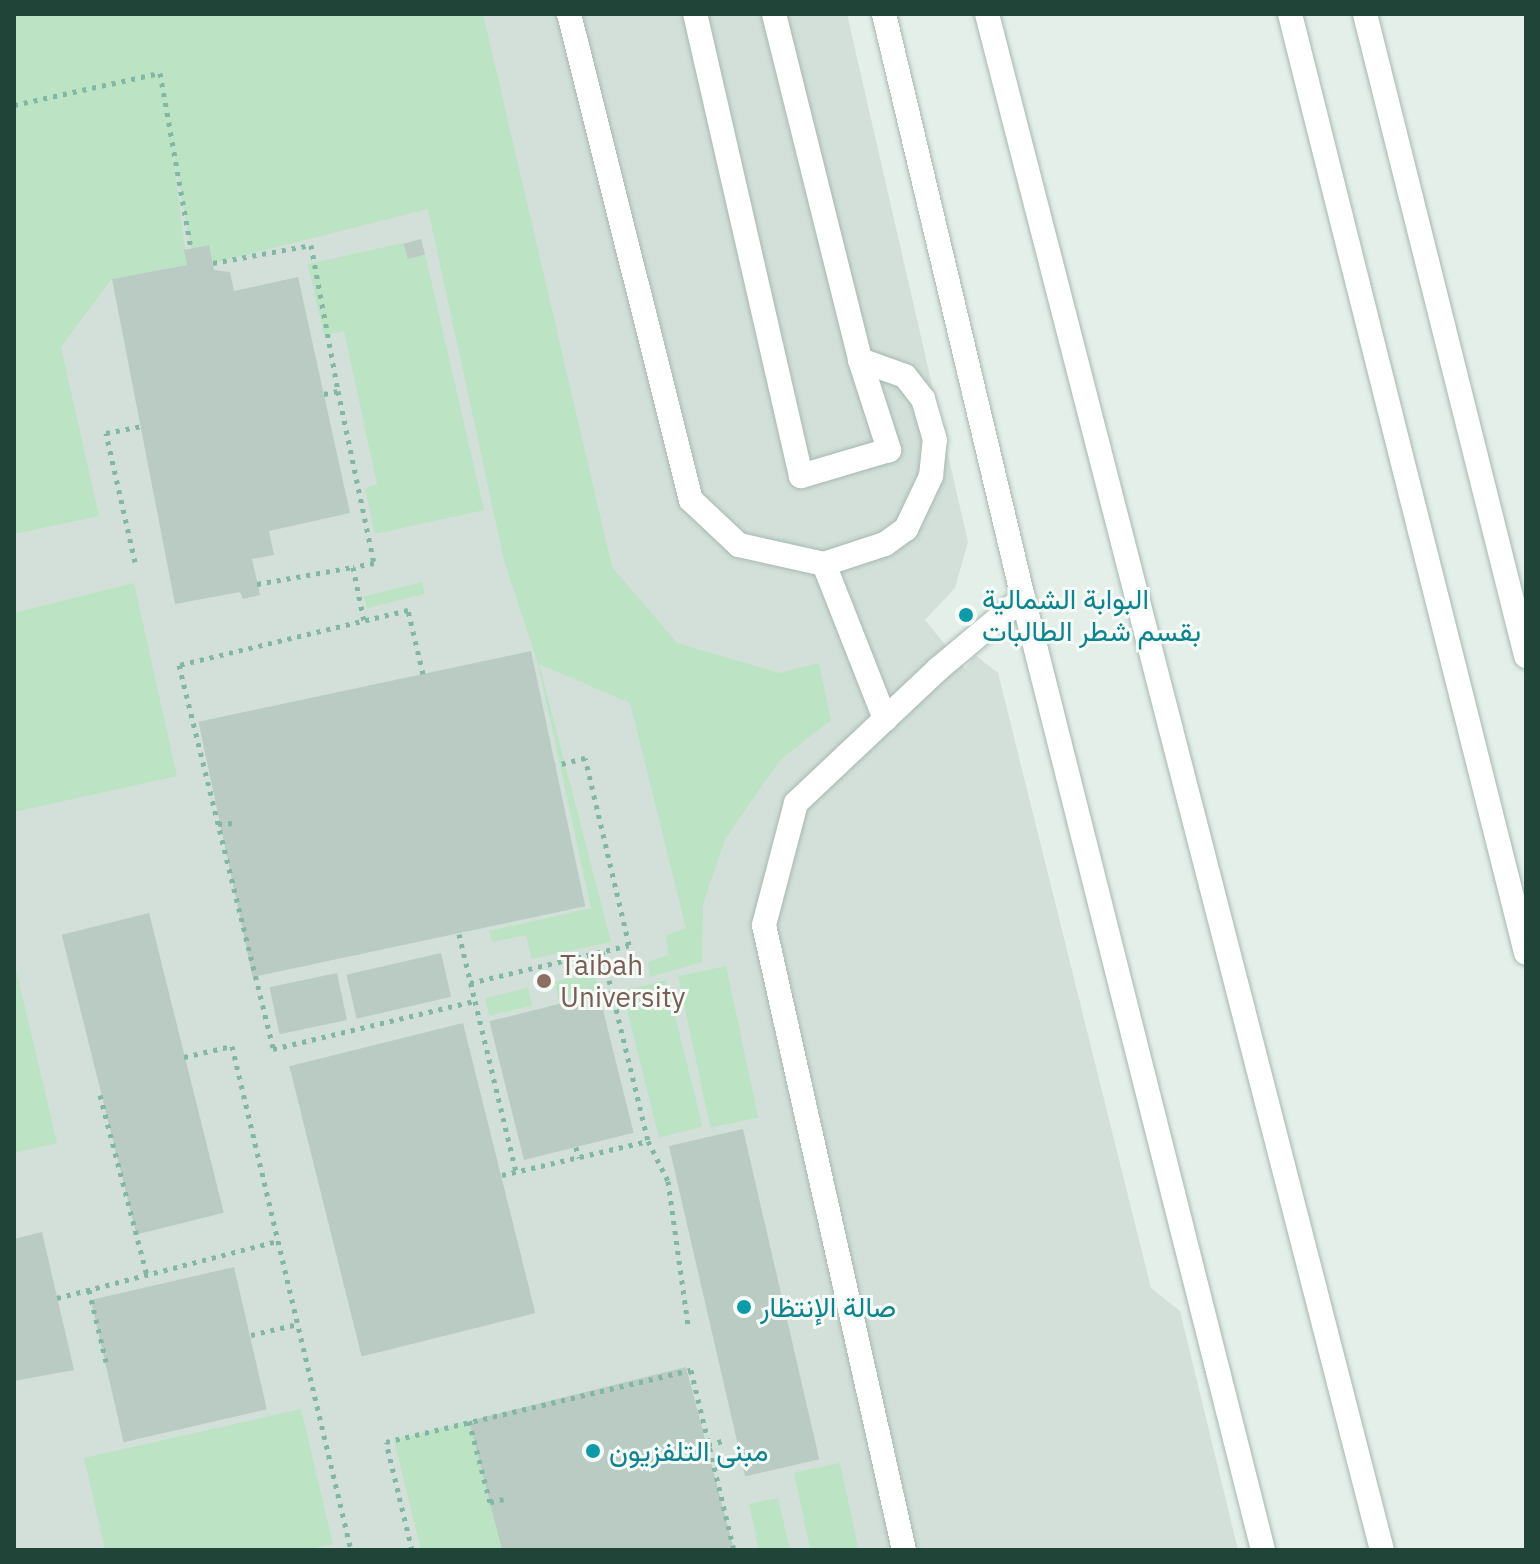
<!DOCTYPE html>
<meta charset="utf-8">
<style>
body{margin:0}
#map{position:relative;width:1540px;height:1564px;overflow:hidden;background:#e4efea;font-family:"IBM Plex Sans",Vazirmatn,sans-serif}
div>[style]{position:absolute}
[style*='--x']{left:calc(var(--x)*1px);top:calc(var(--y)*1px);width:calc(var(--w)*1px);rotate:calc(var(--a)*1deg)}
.built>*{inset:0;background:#d2e0d9}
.green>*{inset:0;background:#bbe3c4;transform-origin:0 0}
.building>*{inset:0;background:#b9cbc3;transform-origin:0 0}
.path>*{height:5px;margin-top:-2.5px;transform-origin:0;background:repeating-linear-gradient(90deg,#81b7a4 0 4px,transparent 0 10px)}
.roads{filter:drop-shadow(0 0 2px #a6b8b1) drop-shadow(0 0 2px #a6b8b1)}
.minor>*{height:24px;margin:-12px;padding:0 12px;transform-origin:12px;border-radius:12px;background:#fff}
.dots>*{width:22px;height:22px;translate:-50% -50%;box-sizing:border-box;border:4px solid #f6fbf8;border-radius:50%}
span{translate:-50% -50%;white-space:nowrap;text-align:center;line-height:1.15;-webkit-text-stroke:6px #f6fbf8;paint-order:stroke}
.culture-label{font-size:28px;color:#0d838f}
.left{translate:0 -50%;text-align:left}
.education-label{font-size:28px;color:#785e54}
.frame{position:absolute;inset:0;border:16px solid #214439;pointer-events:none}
</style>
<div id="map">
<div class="built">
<div style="clip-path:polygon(14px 14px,847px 14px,968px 542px,955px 588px,925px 620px,965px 669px,975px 655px,998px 673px,1151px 1288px,1180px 1311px,1238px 1550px,14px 1550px)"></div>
</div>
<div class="green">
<div style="clip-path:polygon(14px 14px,483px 14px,612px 567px,677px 643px,779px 673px,819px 663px,831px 720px,780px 760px,725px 839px,703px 904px,702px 962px,650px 977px,648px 962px,668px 955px,666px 935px,686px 928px,630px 703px,539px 664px,611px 942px,532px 959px,526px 935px,492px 942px,489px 931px,591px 908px,538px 664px,504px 560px,428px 209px,213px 263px,191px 249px,172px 146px,187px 265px,112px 279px,61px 347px,99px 516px,14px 534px)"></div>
<div style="clip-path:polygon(403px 243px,407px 258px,425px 254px,484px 510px,375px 534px,365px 488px,377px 484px,344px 331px,324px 335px,308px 264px)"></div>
<div style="left:422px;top:582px;width:12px;height:60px;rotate:76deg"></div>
<div style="clip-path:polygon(134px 583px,177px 776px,14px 812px,14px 613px)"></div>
<div style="clip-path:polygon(14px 961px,57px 1143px,14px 1153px)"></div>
<div style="left:726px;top:966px;width:155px;height:49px;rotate:78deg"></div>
<div style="left:595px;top:973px;width:19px;height:41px;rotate:78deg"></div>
<div style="left:666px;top:980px;width:151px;height:45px;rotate:76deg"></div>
<div style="left:528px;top:988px;width:18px;height:44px;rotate:77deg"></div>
<div style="clip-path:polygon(301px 1409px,333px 1544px,306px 1550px,105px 1550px,84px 1458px)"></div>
<div style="clip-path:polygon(469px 1421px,502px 1550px,421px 1550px,394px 1440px)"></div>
<div style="left:840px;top:1463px;width:89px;height:47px;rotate:78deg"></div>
<div style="clip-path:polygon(778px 1498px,790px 1550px,759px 1550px,749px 1504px)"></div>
</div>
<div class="building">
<div style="left:421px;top:239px;width:16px;height:18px;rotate:75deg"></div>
<div style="clip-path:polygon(209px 245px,214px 270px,230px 272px,234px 291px,298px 277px,350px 513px,269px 531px,274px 555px,252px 559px,260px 595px,243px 599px,240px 592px,175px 604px,112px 279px,187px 265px,184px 250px)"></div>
<div style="left:531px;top:651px;width:261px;height:340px;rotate:78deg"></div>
<div style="left:149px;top:913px;width:309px;height:90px;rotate:76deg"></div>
<div style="left:441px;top:953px;width:45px;height:97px;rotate:77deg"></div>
<div style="left:337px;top:973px;width:48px;height:69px;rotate:78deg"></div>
<div style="left:599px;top:994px;width:143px;height:113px;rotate:76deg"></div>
<div style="left:463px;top:1023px;width:299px;height:179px;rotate:76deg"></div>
<div style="left:743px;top:1129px;width:339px;height:76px;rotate:77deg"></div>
<div style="clip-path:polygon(42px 1232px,74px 1370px,14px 1381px,14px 1239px)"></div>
<div style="left:234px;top:1267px;width:146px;height:147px;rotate:77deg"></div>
<div style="clip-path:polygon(686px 1367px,734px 1550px,502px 1550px,469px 1421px)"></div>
</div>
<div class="path">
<div style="--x:14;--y:105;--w:149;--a:-12.4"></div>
<div style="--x:160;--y:73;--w:179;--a:80"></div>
<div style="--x:213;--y:263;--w:100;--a:-10.4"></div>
<div style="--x:311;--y:245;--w:148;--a:79.5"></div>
<div style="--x:324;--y:394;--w:14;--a:-12"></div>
<div style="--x:338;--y:391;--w:176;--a:78.2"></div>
<div style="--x:374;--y:563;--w:21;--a:169"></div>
<div style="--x:353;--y:567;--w:55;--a:78.5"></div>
<div style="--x:135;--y:562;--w:132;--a:-102.7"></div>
<div style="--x:106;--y:433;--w:36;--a:-11"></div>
<div style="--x:257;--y:584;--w:97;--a:-10"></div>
<div style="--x:423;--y:674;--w:66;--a:-103.2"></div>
<div style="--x:408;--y:610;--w:236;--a:166.5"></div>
<div style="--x:179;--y:665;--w:395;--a:76.2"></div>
<div style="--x:273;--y:1049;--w:208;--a:-13.4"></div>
<div style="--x:475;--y:1001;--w:176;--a:76.5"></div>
<div style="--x:218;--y:824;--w:16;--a:-4"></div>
<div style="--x:459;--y:934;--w:69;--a:76.6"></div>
<div style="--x:602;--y:951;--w:195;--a:76.4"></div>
<div style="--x:470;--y:983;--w:163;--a:-13.4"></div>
<div style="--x:629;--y:945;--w:192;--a:-103.2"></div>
<div style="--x:585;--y:758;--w:30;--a:166"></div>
<div style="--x:184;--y:1057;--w:49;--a:-12.9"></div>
<div style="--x:232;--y:1046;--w:518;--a:76.72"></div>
<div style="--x:100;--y:1095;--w:186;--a:75.4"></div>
<div style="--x:576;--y:1147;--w:11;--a:80"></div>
<div style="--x:502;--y:1175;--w:150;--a:-13.1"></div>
<div style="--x:648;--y:1141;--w:45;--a:63.4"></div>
<div style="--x:668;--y:1181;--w:146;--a:82.1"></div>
<div style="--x:89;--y:1290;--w:74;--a:76.7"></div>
<div style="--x:57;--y:1298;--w:228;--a:-14.5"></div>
<div style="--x:251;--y:1335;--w:48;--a:-13.2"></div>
<div style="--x:469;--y:1421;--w:84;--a:75.5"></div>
<div style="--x:490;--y:1502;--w:14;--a:-12"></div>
<div style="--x:708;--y:1445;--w:19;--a:-16"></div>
<div style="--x:412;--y:1550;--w:111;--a:-103.5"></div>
<div style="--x:386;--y:1442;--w:313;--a:-13.3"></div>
<div style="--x:691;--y:1370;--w:185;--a:76.6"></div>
</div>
<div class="roads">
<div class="minor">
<div style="--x:569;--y:14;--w:501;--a:75.91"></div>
<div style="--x:691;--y:500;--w:66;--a:43.2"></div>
<div style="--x:739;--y:545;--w:87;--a:12.6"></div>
<div style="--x:824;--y:564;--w:64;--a:-18.2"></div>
<div style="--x:885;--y:544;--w:26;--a:-36"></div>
<div style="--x:906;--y:529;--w:59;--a:-64.7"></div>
<div style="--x:931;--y:476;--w:36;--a:-84"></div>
<div style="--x:935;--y:440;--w:43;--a:-106.3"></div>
<div style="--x:923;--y:399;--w:29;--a:-128"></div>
<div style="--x:905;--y:376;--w:48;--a:-160.4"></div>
<div style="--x:860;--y:360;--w:95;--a:72.1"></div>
<div style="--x:889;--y:450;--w:92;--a:163.5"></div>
<div style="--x:801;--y:476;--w:474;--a:-102.9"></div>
<div style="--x:774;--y:14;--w:357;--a:76"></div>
<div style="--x:884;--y:14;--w:600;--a:76.61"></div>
<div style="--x:1023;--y:598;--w:982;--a:75.85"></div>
<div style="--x:987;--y:14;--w:1586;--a:75.58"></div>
<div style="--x:1290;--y:14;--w:968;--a:75.89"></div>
<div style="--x:1365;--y:14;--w:662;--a:75.92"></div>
<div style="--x:824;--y:564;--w:167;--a:68.5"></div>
<div style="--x:904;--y:1550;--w:640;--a:-102.63"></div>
<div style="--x:764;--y:925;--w:126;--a:-75.3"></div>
<div style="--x:796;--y:803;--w:195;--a:-43.3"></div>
<div style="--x:938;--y:669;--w:111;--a:-39.9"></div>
</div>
</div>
<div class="dots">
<div style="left:966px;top:615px;background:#0f9aa8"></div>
<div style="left:544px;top:981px;background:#8d6e63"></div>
<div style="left:744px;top:1307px;background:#0f9aa8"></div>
<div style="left:593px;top:1451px;background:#0f9aa8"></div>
</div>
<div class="culture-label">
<span class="left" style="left:982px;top:615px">البوابة الشمالية<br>بقسم شطر الطالبات</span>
<span class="left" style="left:760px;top:1307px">صالة الإنتظار</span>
<span class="left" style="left:609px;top:1451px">مبنى التلفزيون</span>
</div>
<div class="education-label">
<span class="left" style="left:560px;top:981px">Taibah<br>University</span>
</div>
<div class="frame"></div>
</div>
